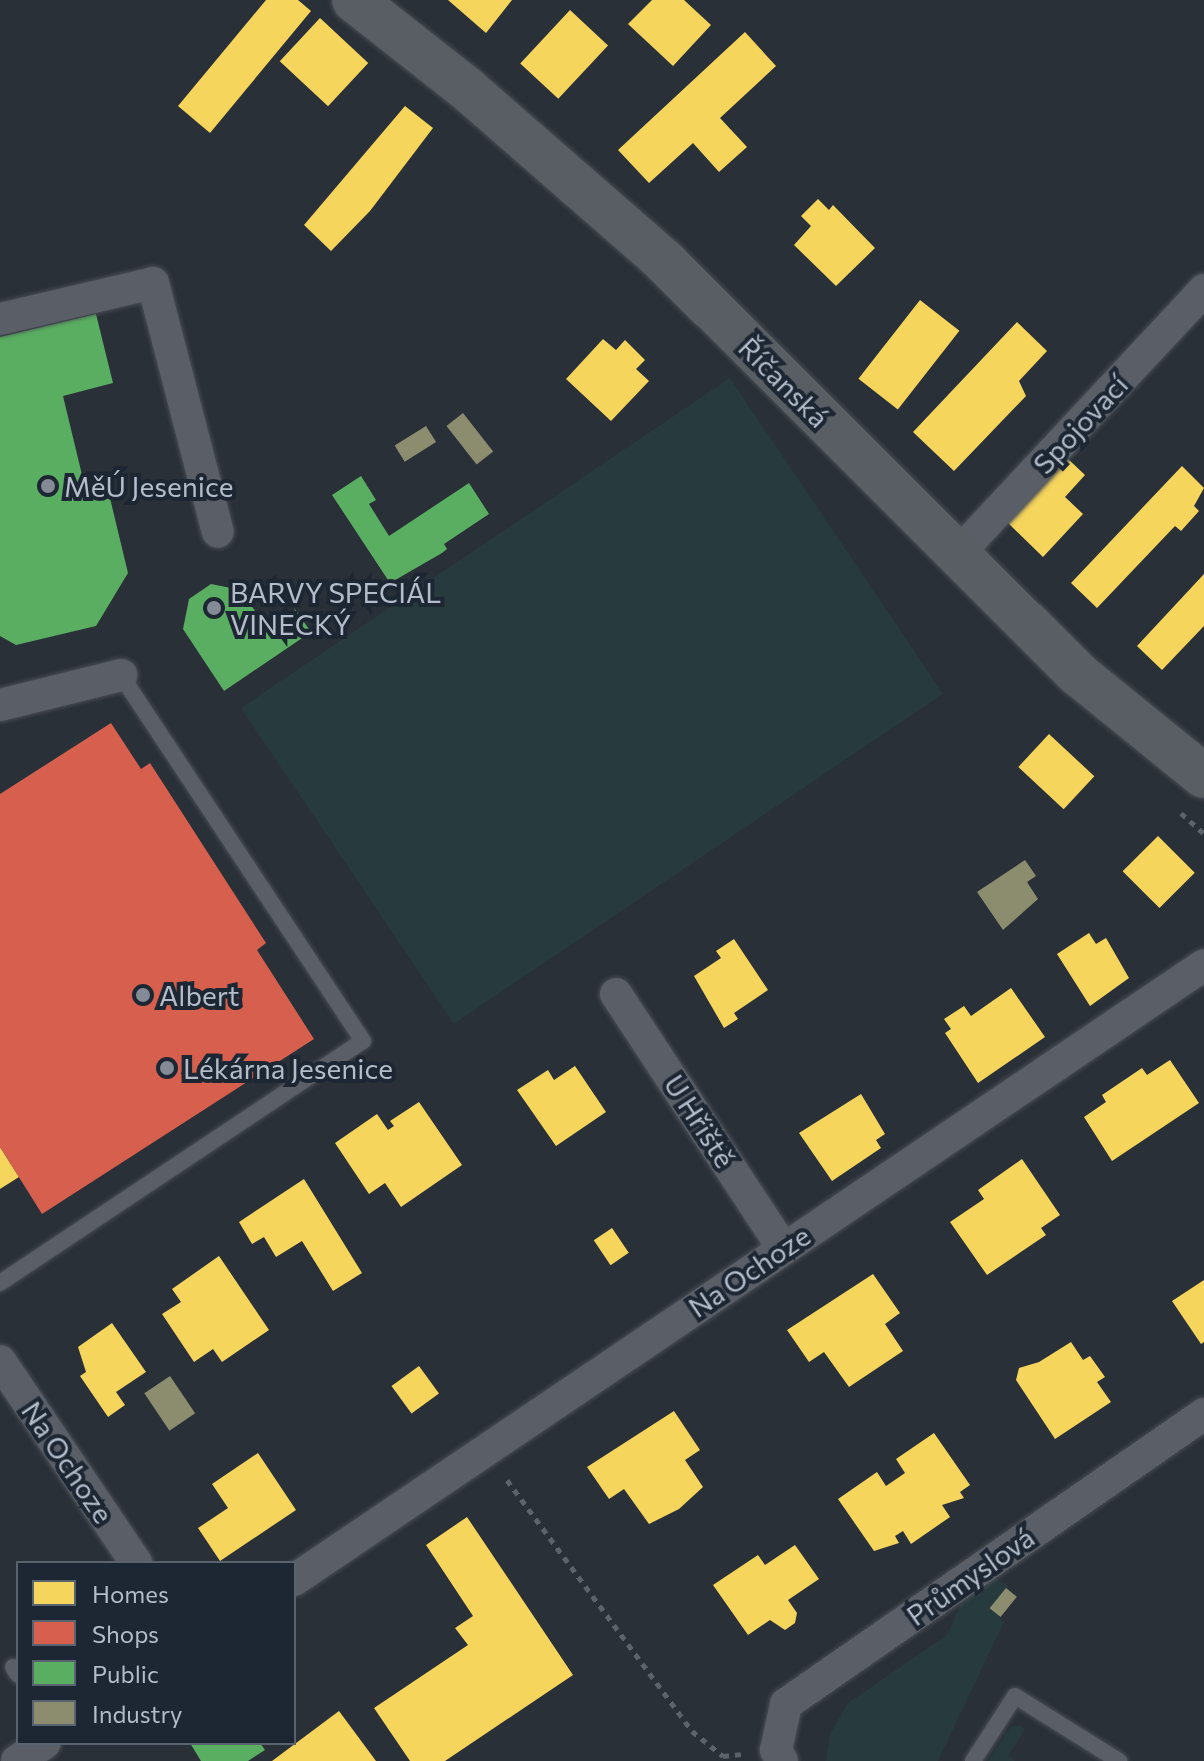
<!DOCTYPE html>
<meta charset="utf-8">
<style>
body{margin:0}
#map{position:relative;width:1204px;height:1761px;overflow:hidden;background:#2a3038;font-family:Commissioner,sans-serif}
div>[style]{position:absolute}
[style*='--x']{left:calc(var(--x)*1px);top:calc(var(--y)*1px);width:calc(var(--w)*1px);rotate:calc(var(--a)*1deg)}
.green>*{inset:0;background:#273a3e;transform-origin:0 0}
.homes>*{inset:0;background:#f6d55c;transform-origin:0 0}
.shops>*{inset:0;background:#d6604d}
.public>*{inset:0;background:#5aae61}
.industry>*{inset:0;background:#8c8c6e;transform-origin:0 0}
.path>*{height:5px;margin-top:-2.5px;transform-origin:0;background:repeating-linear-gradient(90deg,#5d636a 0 6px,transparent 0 12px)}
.roads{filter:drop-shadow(0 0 2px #484c53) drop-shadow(0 0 2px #484c53)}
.service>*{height:16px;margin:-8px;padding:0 8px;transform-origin:8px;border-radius:8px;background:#5a5e66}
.minor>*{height:32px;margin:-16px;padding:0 16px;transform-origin:16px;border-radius:16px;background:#5a5e66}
.secondary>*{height:44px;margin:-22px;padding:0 22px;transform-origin:22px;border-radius:22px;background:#595d64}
.dots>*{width:22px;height:22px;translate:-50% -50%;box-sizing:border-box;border:4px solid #1d2633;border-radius:50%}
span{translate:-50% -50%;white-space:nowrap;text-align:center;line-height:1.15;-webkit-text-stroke:8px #1d2633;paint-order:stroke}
.street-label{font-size:28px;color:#b4bcc9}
.poi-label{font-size:28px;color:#b4bcc9}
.left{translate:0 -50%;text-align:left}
.legend{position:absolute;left:16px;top:1561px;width:280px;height:184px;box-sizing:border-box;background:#1d2633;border:2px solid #59626f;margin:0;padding:10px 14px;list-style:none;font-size:24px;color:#b4bcc9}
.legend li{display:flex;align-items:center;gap:16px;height:40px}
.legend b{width:40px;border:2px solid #59626f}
</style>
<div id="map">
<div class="green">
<div style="left:730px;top:378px;width:381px;height:590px;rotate:56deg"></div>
<div style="clip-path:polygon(994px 1578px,1008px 1586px,991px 1609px,1004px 1622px,938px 1761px,826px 1761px,830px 1734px,848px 1703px,947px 1635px,963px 1599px)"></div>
<div style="clip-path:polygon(1019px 1725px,1025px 1729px,1008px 1756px,1015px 1761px,988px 1761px,1011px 1726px)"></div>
</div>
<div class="homes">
<div style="clip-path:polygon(266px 0,298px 0,311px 11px,210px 133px,178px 106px)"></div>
<div style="clip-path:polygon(448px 0,512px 0,486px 33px)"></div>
<div style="clip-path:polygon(652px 0,684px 0,711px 25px,673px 66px,628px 24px)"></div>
<div style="left:570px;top:10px;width:52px;height:73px;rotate:43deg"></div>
<div style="left:320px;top:18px;width:66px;height:59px;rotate:43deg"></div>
<div style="clip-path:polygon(745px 32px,776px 66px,720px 118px,747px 147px,719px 172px,693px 143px,649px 183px,618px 150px)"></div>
<div style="clip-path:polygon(405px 106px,433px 128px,370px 211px,331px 251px,304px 225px)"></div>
<div style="clip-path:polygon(818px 199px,829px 210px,833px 205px,875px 248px,836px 286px,794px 245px,811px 226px,801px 216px)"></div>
<div style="left:920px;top:300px;width:50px;height:100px;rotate:38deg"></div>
<div style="clip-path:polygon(1017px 322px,1047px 351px,1019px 381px,1026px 396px,954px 471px,913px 432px)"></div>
<div style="clip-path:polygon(603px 339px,616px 350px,625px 340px,645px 360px,636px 369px,649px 381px,611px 421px,566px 379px)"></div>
<div style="clip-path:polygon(1067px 458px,1085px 475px,1065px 497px,1083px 514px,1043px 557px,1007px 522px)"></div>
<div style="clip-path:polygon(1182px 466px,1204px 488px,1194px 506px,1199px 511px,1181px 531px,1175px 526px,1097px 608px,1071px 583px)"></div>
<div style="clip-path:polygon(1204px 574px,1204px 626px,1162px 670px,1137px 646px)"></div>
<div style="left:1049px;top:734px;width:62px;height:45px;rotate:43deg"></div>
<div style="left:1158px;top:836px;width:52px;height:50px;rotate:45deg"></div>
<div style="clip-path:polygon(1089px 933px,1096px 944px,1106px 938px,1129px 978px,1090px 1006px,1057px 954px)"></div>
<div style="clip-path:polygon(734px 939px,768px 990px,734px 1013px,738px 1019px,724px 1028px,694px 976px,721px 958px,716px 951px)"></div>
<div style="clip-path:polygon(1011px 988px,1045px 1037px,978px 1083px,945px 1033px,951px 1029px,944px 1019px,964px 1006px,971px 1016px)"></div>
<div style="clip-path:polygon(1170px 1060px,1199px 1103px,1112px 1161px,1084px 1117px,1106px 1102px,1102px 1095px,1142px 1068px,1147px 1075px)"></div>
<div style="clip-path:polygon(575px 1066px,606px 1112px,556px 1146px,517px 1090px,548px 1070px,554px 1080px)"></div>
<div style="clip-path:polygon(861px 1094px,885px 1134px,876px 1140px,881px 1148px,832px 1181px,799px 1133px)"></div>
<div style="clip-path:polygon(419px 1102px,462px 1165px,401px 1207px,385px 1183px,369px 1194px,335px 1143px,377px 1114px,388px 1130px,394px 1126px,390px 1121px)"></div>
<div style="clip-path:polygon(0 1147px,19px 1177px,0 1189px)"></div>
<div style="clip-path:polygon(1022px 1159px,1060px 1215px,1041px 1228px,1046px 1235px,987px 1275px,950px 1222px,984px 1199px,978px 1190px)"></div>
<div style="clip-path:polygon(304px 1179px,362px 1273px,333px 1291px,302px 1241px,276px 1257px,264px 1237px,252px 1244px,239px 1222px)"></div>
<div style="left:612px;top:1228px;width:30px;height:22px;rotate:56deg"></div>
<div style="clip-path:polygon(219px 1256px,269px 1330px,222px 1362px,213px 1349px,194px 1362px,162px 1314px,181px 1302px,172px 1289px)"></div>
<div style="clip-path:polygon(873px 1274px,900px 1313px,885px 1324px,903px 1351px,849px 1387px,824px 1352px,809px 1362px,787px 1330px)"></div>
<div style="clip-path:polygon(1204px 1280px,1204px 1342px,1201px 1344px,1172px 1301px)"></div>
<div style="clip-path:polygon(112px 1323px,146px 1372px,116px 1392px,125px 1405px,108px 1417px,80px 1376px,86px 1372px,78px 1347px)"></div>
<div style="clip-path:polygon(1071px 1342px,1083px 1360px,1090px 1356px,1105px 1377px,1097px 1382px,1111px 1402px,1055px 1439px,1016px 1380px,1019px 1368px,1039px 1362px)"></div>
<div style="left:419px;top:1366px;width:34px;height:34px;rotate:54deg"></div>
<div style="clip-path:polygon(674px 1411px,700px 1450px,685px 1460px,703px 1487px,679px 1509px,649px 1524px,624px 1489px,609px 1499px,587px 1467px)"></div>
<div style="clip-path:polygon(934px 1433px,970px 1485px,960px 1492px,964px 1498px,942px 1505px,950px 1517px,911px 1544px,903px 1531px,895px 1536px,899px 1543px,874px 1551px,838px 1499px,877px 1472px,886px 1486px,905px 1473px,896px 1459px)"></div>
<div style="clip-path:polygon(258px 1453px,296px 1510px,220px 1561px,198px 1528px,228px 1508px,212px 1484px)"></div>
<div style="clip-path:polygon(467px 1517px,573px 1675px,445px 1761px,410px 1761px,374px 1708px,468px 1645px,455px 1628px,473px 1616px,426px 1545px)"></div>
<div style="clip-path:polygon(795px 1545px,819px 1579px,788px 1600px,797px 1613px,795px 1623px,785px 1630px,770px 1620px,748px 1635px,713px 1585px,758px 1555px,765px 1565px)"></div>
<div style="clip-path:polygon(339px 1711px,376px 1761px,272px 1761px)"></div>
</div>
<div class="shops">
<div style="clip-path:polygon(111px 723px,141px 769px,150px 763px,266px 943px,257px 950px,314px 1039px,42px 1214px,0 1147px,0 794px)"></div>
</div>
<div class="public">
<div style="clip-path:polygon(96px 314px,113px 383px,63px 396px,83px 479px,109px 494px,128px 573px,96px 626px,16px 645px,0 636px,0 337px)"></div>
<div style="clip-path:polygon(361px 476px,376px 500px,369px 504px,389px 536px,469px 483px,489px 514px,444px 544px,447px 549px,442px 553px,390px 583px,332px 495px)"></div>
<div style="clip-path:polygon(211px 584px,241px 590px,269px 632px,298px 619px,294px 608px,311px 632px,224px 691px,183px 629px,189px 599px)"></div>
<div style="clip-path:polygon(190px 1743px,260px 1743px,265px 1750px,248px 1761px,201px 1761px)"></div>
</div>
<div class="industry">
<div style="left:463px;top:413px;width:49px;height:21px;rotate:52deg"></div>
<div style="left:426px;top:426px;width:19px;height:37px;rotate:58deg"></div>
<div style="clip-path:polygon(1025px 860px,1036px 876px,1027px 882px,1038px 899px,1003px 930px,977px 892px)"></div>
<div style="left:170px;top:1376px;width:45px;height:31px;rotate:56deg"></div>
<div style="left:1006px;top:1588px;width:14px;height:26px;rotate:39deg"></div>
</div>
<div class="path">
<div style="--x:1181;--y:813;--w:31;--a:42"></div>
<div style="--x:507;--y:1480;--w:312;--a:53.6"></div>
<div style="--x:692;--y:1731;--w:40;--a:39"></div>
<div style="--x:723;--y:1756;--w:18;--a:-6"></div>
</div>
<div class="roads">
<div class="service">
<div style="--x:0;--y:1283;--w:436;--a:-33.7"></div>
<div style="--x:363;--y:1041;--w:439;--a:-123.5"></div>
<div style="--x:13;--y:1667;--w:9;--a:58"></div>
<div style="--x:973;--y:1761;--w:77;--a:-57.1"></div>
<div style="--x:1015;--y:1696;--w:123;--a:32"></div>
</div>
<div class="minor">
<div style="--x:0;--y:319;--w:157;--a:-13.2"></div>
<div style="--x:153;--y:283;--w:257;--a:75.4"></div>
<div style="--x:956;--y:556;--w:364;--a:-47"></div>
<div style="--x:0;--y:705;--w:125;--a:-13.9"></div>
<div style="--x:616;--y:994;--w:304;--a:56.7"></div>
<div style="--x:0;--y:1361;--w:244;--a:56"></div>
<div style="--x:294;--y:1580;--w:1098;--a:-34.05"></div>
<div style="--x:17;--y:1761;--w:33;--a:-33"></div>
<div style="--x:782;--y:1761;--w:13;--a:-119"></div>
<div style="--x:776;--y:1750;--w:47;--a:-77.7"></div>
<div style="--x:786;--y:1704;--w:509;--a:-34.75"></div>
</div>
<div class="secondary">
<div style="--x:354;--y:0;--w:144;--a:38.2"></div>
<div style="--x:467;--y:89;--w:262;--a:41.1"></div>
<div style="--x:664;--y:261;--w:585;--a:44.93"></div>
<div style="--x:1078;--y:674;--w:162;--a:39"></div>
</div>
</div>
<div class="dots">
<div style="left:48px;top:486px;background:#848b96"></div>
<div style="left:214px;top:608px;background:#848b96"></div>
<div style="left:143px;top:995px;background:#848b96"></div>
<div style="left:167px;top:1068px;background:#848b96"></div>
</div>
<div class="street-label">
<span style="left:784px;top:382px;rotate:45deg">Říčanská</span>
<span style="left:1080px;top:424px;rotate:-47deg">Spojovací</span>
<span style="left:700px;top:1121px;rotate:57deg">U Hřiště</span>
<span style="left:749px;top:1271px;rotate:-34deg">Na Ochoze</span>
<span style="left:68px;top:1462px;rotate:56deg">Na Ochoze</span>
<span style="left:970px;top:1576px;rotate:-35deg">Průmyslová</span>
</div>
<div class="poi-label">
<span class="left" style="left:64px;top:486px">MěÚ Jesenice</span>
<span class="left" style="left:230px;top:608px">BARVY SPECIÁL<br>VINECKÝ</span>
<span class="left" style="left:159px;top:995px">Albert</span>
<span class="left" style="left:183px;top:1068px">Lékárna Jesenice</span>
</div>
<ul class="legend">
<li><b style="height:22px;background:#f6d55c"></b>Homes</li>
<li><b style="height:22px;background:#d6604d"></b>Shops</li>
<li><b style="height:22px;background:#5aae61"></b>Public</li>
<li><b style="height:22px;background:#8c8c6e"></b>Industry</li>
</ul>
</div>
